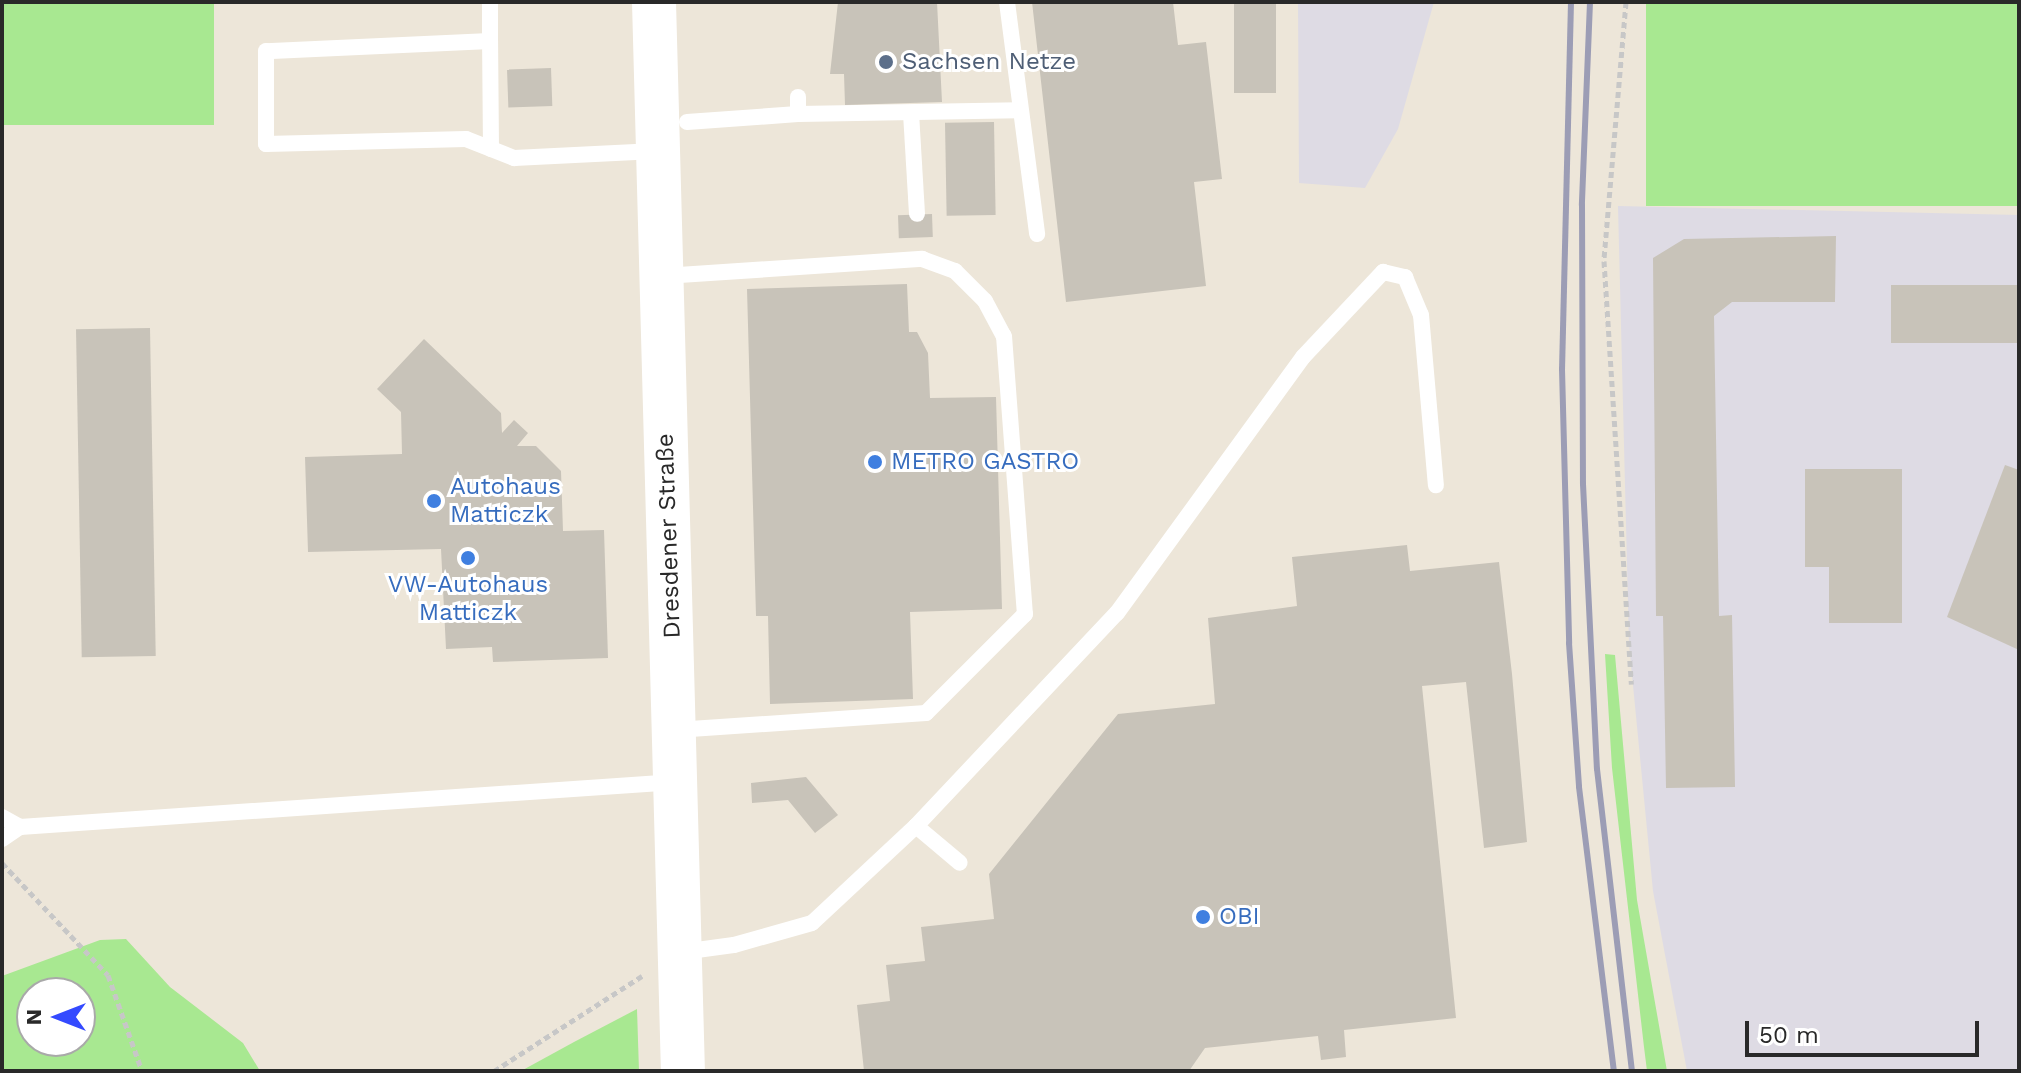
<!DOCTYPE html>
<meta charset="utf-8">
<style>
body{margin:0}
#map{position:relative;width:2021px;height:1073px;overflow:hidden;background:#ede6d9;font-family:"Work Sans",sans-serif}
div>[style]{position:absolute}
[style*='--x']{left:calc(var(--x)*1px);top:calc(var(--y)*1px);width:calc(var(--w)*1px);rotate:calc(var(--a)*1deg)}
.industrial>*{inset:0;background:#dedbe4}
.green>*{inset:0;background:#a8e891;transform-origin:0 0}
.building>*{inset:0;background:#c8c3b9;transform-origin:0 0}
.path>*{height:5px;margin-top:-2.5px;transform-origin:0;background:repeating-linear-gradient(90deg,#c7c7c7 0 6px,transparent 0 10px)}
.lane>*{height:16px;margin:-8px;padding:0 8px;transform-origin:8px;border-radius:8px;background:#fff}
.secondary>*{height:44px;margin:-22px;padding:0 22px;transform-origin:22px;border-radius:22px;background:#fff}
.rail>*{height:6px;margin:-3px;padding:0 3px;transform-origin:3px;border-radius:3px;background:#9c9db5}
.dots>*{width:22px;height:22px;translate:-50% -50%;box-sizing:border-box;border:4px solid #fff;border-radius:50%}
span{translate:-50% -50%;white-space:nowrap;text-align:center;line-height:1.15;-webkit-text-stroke:6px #fff;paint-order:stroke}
.service-label{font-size:24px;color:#4e5e75}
.left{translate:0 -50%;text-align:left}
.shop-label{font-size:24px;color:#366cbe}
.street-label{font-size:24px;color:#292929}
.frame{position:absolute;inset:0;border:4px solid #292929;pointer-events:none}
.north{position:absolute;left:16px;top:977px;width:80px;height:80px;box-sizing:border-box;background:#fff;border:2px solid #a9a9a9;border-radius:50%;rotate:270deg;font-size:22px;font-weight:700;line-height:32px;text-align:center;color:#292929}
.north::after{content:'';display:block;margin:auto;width:28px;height:36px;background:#344aff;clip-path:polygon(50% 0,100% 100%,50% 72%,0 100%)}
.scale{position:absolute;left:1745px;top:1021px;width:234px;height:36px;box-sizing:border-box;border:4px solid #292929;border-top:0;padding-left:10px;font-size:24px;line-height:28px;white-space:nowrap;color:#292929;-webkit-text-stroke:6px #fff;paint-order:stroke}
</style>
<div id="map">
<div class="industrial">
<div style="clip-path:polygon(1298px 2px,1434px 2px,1398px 129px,1365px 188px,1299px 183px)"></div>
<div style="clip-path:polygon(1618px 206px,2019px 215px,2019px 1071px,1687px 1071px,1653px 891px,1629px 644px)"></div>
</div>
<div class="green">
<div style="left:2px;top:2px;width:212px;height:123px"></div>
<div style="left:1646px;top:2px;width:373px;height:204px"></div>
<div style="clip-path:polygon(1605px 654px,1615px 655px,1637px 900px,1667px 1071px,1647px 1071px,1644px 1047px,1612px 768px)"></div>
<div style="clip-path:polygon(evenodd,126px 939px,170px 987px,243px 1043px,260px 1071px,2px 1071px,2px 976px,100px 940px,126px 939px,80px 993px,80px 1041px,32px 1041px,32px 993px,80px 993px)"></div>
<div style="clip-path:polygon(637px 1009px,639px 1071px,521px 1071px,574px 1042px)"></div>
</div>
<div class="building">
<div style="clip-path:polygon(838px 2px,937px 2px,942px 102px,845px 105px,844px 74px,830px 74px)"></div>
<div style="clip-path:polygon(1032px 2px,1173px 2px,1178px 45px,1206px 42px,1222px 179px,1194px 182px,1206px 286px,1066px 302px)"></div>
<div style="left:1234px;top:2px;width:42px;height:91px"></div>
<div style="left:551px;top:68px;width:38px;height:44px;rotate:88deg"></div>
<div style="left:994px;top:122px;width:93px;height:49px;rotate:89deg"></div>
<div style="left:932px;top:214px;width:23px;height:34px;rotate:88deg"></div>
<div style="clip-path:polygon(1836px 236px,1835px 302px,1732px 302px,1714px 316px,1719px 616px,1732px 615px,1735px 787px,1666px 788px,1663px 616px,1656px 616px,1653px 258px,1684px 239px)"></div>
<div style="clip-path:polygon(907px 284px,909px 332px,917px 332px,928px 353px,930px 398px,996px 397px,1002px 609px,910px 612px,913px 699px,770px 704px,768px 616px,756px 616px,747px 289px)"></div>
<div style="left:2019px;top:285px;width:58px;height:128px;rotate:90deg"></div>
<div style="left:150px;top:328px;width:328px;height:74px;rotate:89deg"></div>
<div style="clip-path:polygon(424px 339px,501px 413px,502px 433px,514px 420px,528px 433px,517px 446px,536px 446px,561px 471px,563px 531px,604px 530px,608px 658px,493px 662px,492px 647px,446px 649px,441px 549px,308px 552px,305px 457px,402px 454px,401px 412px,377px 389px)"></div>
<div style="clip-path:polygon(2005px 465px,2019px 470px,2019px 650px,1947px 617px)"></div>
<div style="clip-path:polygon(1805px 469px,1902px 469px,1902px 623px,1829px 623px,1829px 567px,1805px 567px)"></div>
<div style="clip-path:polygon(1407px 545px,1410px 571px,1499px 562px,1512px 674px,1527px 842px,1484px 848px,1466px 682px,1422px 686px,1456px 1018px,1344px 1030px,1346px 1057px,1321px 1060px,1318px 1036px,1205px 1048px,1189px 1071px,864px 1071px,857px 1005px,890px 1001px,886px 965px,925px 961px,921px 927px,994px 919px,989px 874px,1118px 714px,1215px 704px,1208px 618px,1297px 606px,1292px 557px)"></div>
<div style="clip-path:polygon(806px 777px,838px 815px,815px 833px,788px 800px,752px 803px,751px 783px)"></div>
</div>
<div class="path">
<div style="--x:1626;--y:2;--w:260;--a:94.9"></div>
<div style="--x:1604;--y:261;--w:424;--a:86.3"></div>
<div style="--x:2;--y:863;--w:154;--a:46.6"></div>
<div style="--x:108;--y:975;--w:102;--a:70.5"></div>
<div style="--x:494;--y:1071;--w:176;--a:-32.7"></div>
</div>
<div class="lane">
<div style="--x:490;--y:2;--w:39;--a:90"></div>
<div style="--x:1007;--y:2;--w:234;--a:82.6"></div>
<div style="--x:798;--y:97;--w:17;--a:90"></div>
<div style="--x:911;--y:113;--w:101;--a:86.6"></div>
<div style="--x:687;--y:122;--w:111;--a:-4.1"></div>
<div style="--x:798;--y:114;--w:222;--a:-1"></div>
<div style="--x:491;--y:149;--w:108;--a:-90.5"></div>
<div style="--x:490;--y:41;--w:224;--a:177.4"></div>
<div style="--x:266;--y:51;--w:93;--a:90"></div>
<div style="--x:266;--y:144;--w:200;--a:-1.4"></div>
<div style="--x:466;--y:139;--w:52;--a:21.6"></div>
<div style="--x:514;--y:158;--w:142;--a:-2.8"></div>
<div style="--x:664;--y:276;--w:259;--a:-3.8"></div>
<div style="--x:922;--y:259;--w:35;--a:20"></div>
<div style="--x:955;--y:271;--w:42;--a:45"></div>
<div style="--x:985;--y:301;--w:40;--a:62"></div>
<div style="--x:1004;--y:336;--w:279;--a:85.7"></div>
<div style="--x:1025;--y:614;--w:140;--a:135"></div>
<div style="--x:926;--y:713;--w:251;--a:176.1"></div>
<div style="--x:2;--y:817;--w:21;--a:29"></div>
<div style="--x:916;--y:826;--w:293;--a:-46.7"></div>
<div style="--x:1117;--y:613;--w:316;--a:-54"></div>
<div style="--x:1303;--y:357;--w:117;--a:-46.7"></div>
<div style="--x:1383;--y:272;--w:23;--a:13"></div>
<div style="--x:1405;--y:277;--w:41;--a:67.2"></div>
<div style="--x:1421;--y:315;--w:171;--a:85"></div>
<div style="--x:2;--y:839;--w:22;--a:-34"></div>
<div style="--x:20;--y:827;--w:657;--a:-3.93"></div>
<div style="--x:682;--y:952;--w:52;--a:-7.7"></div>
<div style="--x:734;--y:945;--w:81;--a:-15.8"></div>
<div style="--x:812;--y:923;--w:142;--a:-43"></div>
<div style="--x:916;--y:826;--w:57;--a:40.1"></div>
</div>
<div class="secondary">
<div style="--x:654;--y:2;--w:1069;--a:88.45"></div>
</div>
<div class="rail">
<div style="--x:1571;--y:2;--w:367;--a:91.4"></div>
<div style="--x:1562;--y:369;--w:274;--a:88.5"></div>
<div style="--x:1569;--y:643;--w:144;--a:86"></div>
<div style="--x:1579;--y:787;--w:286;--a:83"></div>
<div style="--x:1590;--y:2;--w:203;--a:92.3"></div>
<div style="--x:1582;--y:205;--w:279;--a:89.8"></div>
<div style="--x:1583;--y:484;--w:285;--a:87.2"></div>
<div style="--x:1597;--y:769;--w:304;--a:83.4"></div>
</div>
<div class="dots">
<div style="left:886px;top:62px;background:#5c6f8a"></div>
<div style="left:875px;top:462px;background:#3f7fe0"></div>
<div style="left:434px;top:501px;background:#3f7fe0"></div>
<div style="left:468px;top:558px;background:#3f7fe0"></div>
<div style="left:1203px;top:917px;background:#3f7fe0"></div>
</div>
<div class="service-label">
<span class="left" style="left:902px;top:62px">Sachsen Netze</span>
</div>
<div class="shop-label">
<span class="left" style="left:891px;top:462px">METRO GASTRO</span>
<span class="left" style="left:450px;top:501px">Autohaus<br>Matticzk</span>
<span style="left:468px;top:599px">VW-Autohaus<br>Matticzk</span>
<span class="left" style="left:1219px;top:917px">OBI</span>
</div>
<div class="street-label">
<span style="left:669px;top:536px;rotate:-92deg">Dresdener Straße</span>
</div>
<div class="frame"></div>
<div class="north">N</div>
<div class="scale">50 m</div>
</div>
